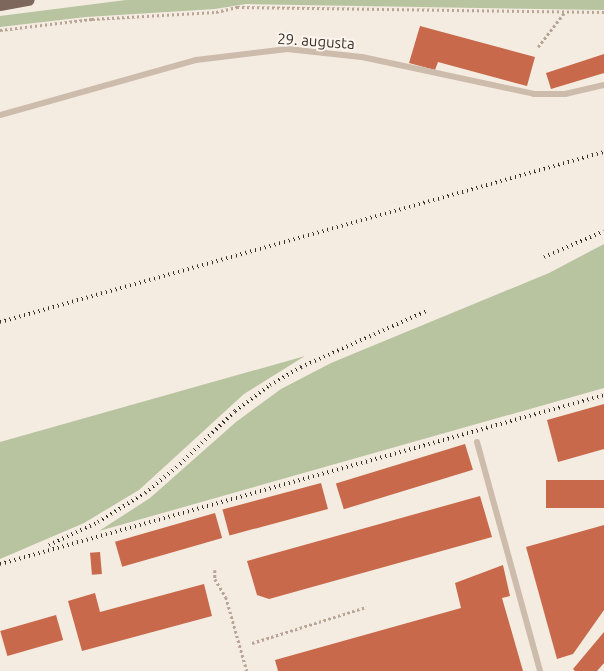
<!DOCTYPE html>
<style>
body{margin:0}
#map{position:relative;width:604px;height:671px;overflow:hidden;background:#f4ebe1;font-family:Ubuntu,sans-serif}
div>[style]{position:absolute}
[style*='--x']{left:calc(var(--x)*1px);top:calc(var(--y)*1px);width:calc(var(--w)*1px);rotate:calc(var(--a)*1deg)}
.green>*{inset:0;background:#b8c4a0}
.building>*{inset:0;background:#c8694b;transform-origin:0 0}
.path>*{height:2.5px;margin-top:-1.25px;transform-origin:0;background:repeating-linear-gradient(90deg,#b9a596 0 2.5px,transparent 0 5px)}
.service>*{height:6px;margin:-3px;padding:0 3px;transform-origin:3px;border-radius:3px;background:#cdbbac}
.primary>*{height:12px;margin:-6px;padding:0 6px;transform-origin:6px;border-radius:6px;background:#7d675c}
.rail>*{height:4px;margin-top:-2px;transform-origin:0;background:repeating-linear-gradient(90deg,#3b302b 0 1px,transparent 0 5px)}
span{translate:-50% -50%;white-space:nowrap;text-align:center;line-height:1.15;-webkit-text-stroke:4px #fbf5ee;paint-order:stroke}
.street-label{font-size:15px;color:#3b302b}
</style>
<div id="map">
<div class="green">
<div style="clip-path:polygon(126px 0,604px 0,604px 10px,246px 4px,215px 9px,86px 17px,0 27px,0 16px)"></div>
<div style="clip-path:polygon(604px 244px,604px 388px,99px 531px,150px 498px,236px 422px,281px 389px,331px 363px,549px 273px)"></div>
<div style="clip-path:polygon(305px 356px,244px 394px,139px 490px,84px 523px,0 559px,0 442px)"></div>
</div>
<div class="building">
<div style="clip-path:polygon(420px 26px,535px 57px,527px 86px,438px 62px,435px 70px,409px 63px)"></div>
<div style="clip-path:polygon(604px 54px,604px 73px,551px 89px,546px 73px)"></div>
<div style="clip-path:polygon(604px 404px,604px 449px,558px 462px,547px 420px)"></div>
<div style="left:465px;top:444px;width:27px;height:135px;rotate:73deg"></div>
<div style="left:604px;top:480px;width:28px;height:58px;rotate:90deg"></div>
<div style="left:321px;top:483px;width:27px;height:102px;rotate:75deg"></div>
<div style="clip-path:polygon(480px 496px,492px 537px,269px 599px,257px 595px,247px 561px)"></div>
<div style="left:215px;top:513px;width:26px;height:104px;rotate:74deg"></div>
<div style="clip-path:polygon(604px 525px,604px 610px,573px 654px,557px 659px,526px 547px)"></div>
<div style="left:100px;top:552px;width:22px;height:10px;rotate:85deg"></div>
<div style="clip-path:polygon(503px 565px,510px 596px,502px 598px,523px 671px,278px 671px,275px 660px,461px 608px,455px 583px)"></div>
<div style="clip-path:polygon(204px 584px,212px 616px,82px 651px,68px 601px,95px 593px,100px 612px)"></div>
<div style="left:56px;top:615px;width:26px;height:58px;rotate:74deg"></div>
<div style="clip-path:polygon(604px 632px,604px 663px,597px 671px,575px 671px,573px 669px)"></div>
</div>
<div class="path">
<div style="--x:0;--y:30;--w:93;--a:-6.8"></div>
<div style="--x:92;--y:19;--w:124;--a:-3.2"></div>
<div style="--x:216;--y:12;--w:22;--a:-13"></div>
<div style="--x:237;--y:7;--w:367;--a:0.8"></div>
<div style="--x:538;--y:47;--w:43;--a:-52.6"></div>
<div style="--x:215;--y:570;--w:9;--a:90"></div>
<div style="--x:215;--y:579;--w:21;--a:59"></div>
<div style="--x:226;--y:597;--w:77;--a:74.2"></div>
<div style="--x:252;--y:643;--w:120;--a:-17.5"></div>
</div>
<div class="service">
<div style="--x:0;--y:115;--w:204;--a:-15.7"></div>
<div style="--x:196;--y:60;--w:92;--a:-6.9"></div>
<div style="--x:287;--y:49;--w:75;--a:6.1"></div>
<div style="--x:362;--y:57;--w:176;--a:12.1"></div>
<div style="--x:534;--y:94;--w:31;--a:0"></div>
<div style="--x:565;--y:94;--w:40;--a:-13"></div>
<div style="--x:477;--y:442;--w:238;--a:74.6"></div>
</div>
<div class="primary">
<div style="--x:0;--y:5;--w:29;--a:-10"></div>
</div>
<div class="rail">
<div style="--x:544;--y:257;--w:65;--a:-23.4"></div>
<div style="--x:0;--y:322;--w:627;--a:-15.72"></div>
<div style="--x:49;--y:545;--w:54;--a:-25.1"></div>
<div style="--x:98;--y:522;--w:55;--a:-31.7"></div>
<div style="--x:145;--y:493;--w:45;--a:-39.6"></div>
<div style="--x:180;--y:464;--w:76;--a:-43.9"></div>
<div style="--x:235;--y:411;--w:44;--a:-36.6"></div>
<div style="--x:270;--y:385;--w:36;--a:-30"></div>
<div style="--x:301;--y:367;--w:137;--a:-24.1"></div>
<div style="--x:0;--y:564;--w:627;--a:-15.63"></div>
</div>
<div class="street-label">
<span style="left:316px;top:41px;rotate:4deg">29. augusta</span>
</div>
</div>
